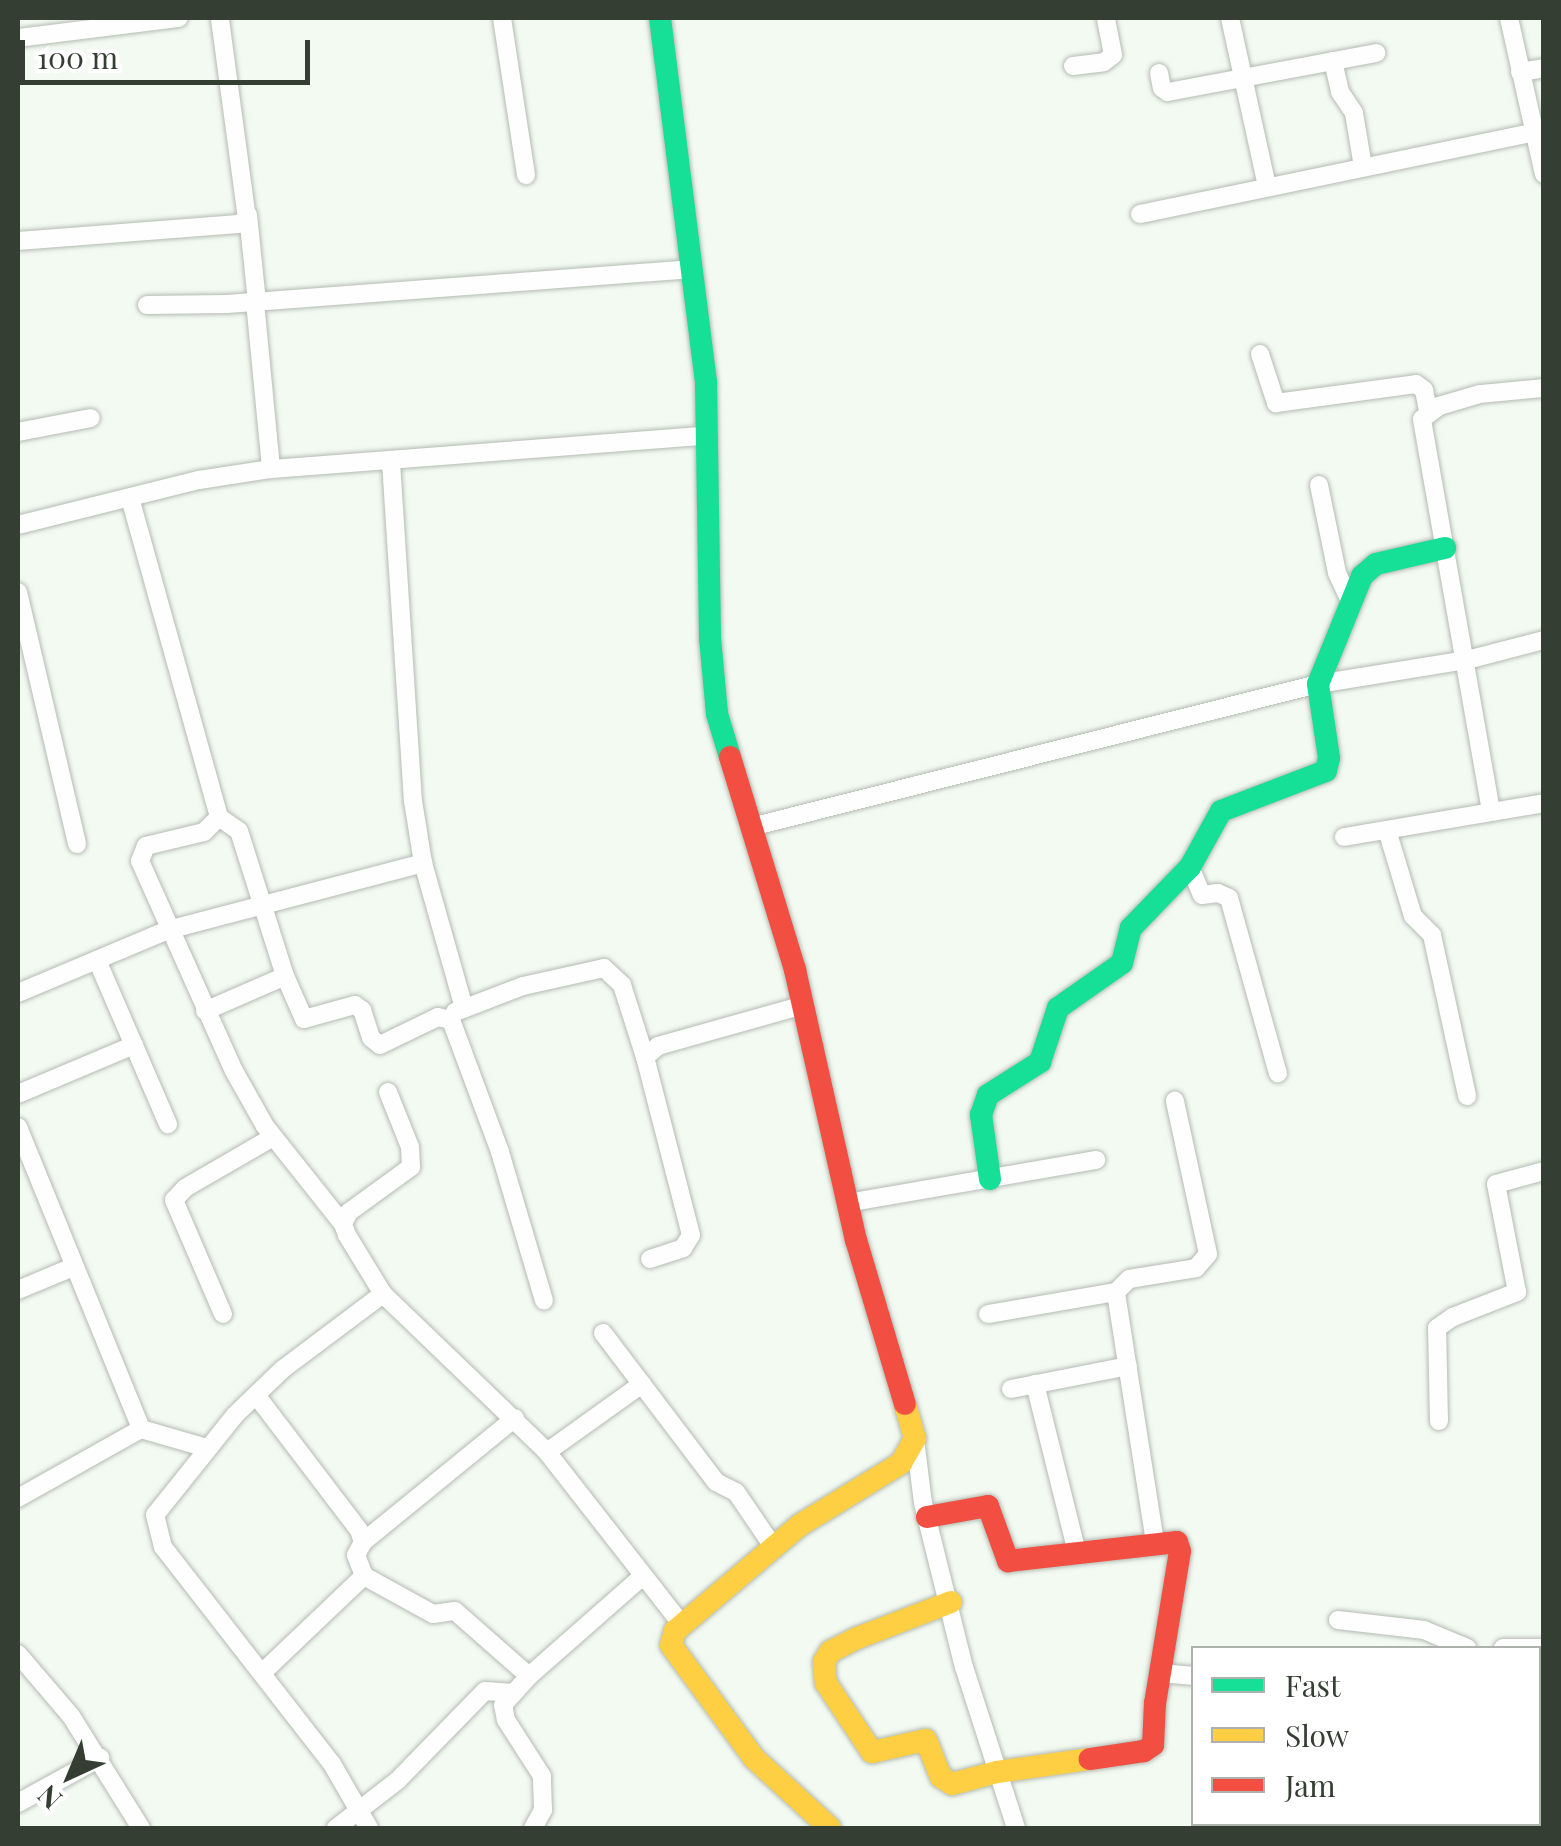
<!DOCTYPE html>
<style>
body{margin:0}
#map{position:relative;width:1561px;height:1846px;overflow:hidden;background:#f3faf2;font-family:"Playfair Display",serif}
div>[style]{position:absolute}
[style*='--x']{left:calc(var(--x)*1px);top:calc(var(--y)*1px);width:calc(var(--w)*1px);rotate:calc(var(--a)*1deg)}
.roads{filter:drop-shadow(0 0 2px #b3bbb2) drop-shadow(0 0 2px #b3bbb2)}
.street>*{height:18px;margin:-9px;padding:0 9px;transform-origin:9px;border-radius:9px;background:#fdfefd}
.fast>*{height:22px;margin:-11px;padding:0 11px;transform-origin:11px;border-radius:11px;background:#16e098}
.slow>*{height:22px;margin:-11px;padding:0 11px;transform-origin:11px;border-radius:11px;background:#ffcf43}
.jam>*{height:22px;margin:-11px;padding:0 11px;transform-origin:11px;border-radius:11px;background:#f24e42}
span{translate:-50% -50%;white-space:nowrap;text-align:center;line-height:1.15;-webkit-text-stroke:9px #fff;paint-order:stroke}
.frame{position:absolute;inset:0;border:20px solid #343e33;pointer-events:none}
.legend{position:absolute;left:1191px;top:1646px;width:350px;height:180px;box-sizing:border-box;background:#fff;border:2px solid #aeb2ad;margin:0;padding:12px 18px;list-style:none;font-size:30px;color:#343e33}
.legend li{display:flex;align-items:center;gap:20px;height:50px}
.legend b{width:50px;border:2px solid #aeb2ad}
.north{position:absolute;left:20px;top:1726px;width:100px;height:100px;-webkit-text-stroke:8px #fff;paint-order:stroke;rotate:224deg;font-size:28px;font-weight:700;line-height:40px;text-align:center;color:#343e33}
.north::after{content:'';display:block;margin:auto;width:35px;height:45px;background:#343e33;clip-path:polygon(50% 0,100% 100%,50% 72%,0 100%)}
.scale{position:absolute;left:20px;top:40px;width:290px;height:45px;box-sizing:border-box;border:5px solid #343e33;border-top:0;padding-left:12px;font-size:30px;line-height:35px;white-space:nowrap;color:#343e33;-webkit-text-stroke:8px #fff;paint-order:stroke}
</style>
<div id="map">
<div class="roads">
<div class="street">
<div style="--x:502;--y:18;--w:159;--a:81.3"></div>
<div style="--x:1230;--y:18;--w:172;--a:77.6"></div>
<div style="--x:1509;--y:18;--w:160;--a:77.4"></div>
<div style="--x:18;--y:38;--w:162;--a:-7.1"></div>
<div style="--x:1333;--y:61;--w:32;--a:77"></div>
<div style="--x:1340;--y:92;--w:25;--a:56"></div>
<div style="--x:1354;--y:113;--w:55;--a:80.5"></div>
<div style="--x:1073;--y:66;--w:31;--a:-7"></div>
<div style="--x:1104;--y:62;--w:11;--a:-38"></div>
<div style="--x:1113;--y:55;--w:38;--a:-101"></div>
<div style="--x:1520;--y:72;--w:24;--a:-9"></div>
<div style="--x:1159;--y:73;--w:15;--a:79"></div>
<div style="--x:1162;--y:88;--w:7;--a:34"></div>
<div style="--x:1168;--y:92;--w:212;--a:-10.6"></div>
<div style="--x:1140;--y:214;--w:399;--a:-11.7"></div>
<div style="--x:248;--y:215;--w:87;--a:84.1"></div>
<div style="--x:18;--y:241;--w:221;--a:-4.4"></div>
<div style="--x:238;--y:224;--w:10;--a:-29"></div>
<div style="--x:247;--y:219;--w:203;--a:-97.7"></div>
<div style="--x:255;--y:302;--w:168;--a:84.5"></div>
<div style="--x:147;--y:305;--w:80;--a:-0.7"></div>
<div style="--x:227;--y:304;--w:467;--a:-4.3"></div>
<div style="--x:1260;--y:354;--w:52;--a:71.9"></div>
<div style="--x:1276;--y:403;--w:141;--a:-7.7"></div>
<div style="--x:1416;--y:384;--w:10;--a:37"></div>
<div style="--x:1424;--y:390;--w:21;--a:79"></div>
<div style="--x:18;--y:432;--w:74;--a:-10.9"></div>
<div style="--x:391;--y:462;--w:340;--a:86.3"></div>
<div style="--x:413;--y:801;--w:63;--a:80.8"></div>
<div style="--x:423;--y:863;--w:151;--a:74.2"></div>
<div style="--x:1319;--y:485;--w:90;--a:78.4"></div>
<div style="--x:1337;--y:573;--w:33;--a:65"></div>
<div style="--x:130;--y:498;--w:331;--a:74.4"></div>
<div style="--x:219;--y:817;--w:21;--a:135"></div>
<div style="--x:204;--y:832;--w:60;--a:166.4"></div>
<div style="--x:146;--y:846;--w:16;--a:112"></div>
<div style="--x:140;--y:861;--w:230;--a:65.9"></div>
<div style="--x:234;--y:1071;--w:63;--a:60.6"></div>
<div style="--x:265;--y:1126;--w:125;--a:51.5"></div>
<div style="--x:18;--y:525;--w:187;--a:-14"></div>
<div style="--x:199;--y:480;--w:73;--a:-8.7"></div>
<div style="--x:271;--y:469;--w:438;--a:-4.4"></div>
<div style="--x:18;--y:592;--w:259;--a:76.8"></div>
<div style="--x:1491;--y:811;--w:398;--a:-100"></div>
<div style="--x:1422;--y:419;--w:21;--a:-37"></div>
<div style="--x:1439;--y:406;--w:43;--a:-16.3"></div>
<div style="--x:1480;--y:394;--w:64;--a:-5.4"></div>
<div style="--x:219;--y:817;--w:24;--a:35"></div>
<div style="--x:239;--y:831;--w:152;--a:72.4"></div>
<div style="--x:285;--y:976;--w:47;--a:66.2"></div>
<div style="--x:304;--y:1019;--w:53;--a:-15.4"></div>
<div style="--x:355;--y:1005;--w:9;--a:36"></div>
<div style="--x:362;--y:1010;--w:29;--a:72"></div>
<div style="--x:371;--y:1038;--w:11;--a:38"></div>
<div style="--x:380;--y:1045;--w:64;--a:-25.8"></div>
<div style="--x:438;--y:1017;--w:13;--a:13"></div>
<div style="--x:451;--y:1020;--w:141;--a:69.6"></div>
<div style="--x:500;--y:1152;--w:155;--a:73.5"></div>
<div style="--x:751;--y:827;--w:585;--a:-14.16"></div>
<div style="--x:1318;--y:684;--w:151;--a:-9.2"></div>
<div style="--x:1467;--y:660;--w:80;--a:-14.6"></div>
<div style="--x:1387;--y:830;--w:90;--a:73.2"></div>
<div style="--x:1413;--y:916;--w:27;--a:45"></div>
<div style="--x:1432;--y:935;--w:165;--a:77.7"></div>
<div style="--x:1344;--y:837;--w:203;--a:-9.6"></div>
<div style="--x:1190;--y:867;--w:30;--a:67"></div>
<div style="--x:1202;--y:895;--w:16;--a:-7"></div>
<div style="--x:1218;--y:893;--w:12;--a:24"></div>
<div style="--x:1229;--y:898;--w:182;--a:74.4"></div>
<div style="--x:97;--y:960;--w:179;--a:66.6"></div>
<div style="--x:18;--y:993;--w:163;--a:-22.8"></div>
<div style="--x:168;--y:930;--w:264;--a:-14.7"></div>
<div style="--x:205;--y:1011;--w:87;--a:-23.6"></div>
<div style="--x:455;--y:1012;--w:73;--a:-20.9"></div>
<div style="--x:523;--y:986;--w:83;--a:-12.5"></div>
<div style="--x:604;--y:968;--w:25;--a:43"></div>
<div style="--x:622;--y:985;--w:76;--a:72.3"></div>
<div style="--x:388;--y:1092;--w:59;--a:68.2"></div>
<div style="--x:410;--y:1147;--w:20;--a:87"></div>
<div style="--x:411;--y:1167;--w:77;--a:144"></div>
<div style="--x:349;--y:1212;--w:13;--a:117"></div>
<div style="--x:343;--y:1224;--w:12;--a:70"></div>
<div style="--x:347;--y:1235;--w:69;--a:58.6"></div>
<div style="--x:383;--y:1294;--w:228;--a:43.9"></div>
<div style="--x:547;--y:1452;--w:219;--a:52"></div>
<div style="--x:18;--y:1094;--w:126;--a:-22.9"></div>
<div style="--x:18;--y:1127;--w:326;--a:67.8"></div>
<div style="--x:847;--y:1203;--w:253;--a:-9.8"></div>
<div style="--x:650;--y:1259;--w:35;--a:-18"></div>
<div style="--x:683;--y:1248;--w:15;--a:-58"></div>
<div style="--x:691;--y:1235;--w:184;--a:-104.5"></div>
<div style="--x:645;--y:1057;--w:17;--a:-40"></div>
<div style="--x:658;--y:1046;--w:152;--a:-15.7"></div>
<div style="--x:18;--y:1290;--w:60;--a:-22.7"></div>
<div style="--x:223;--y:1314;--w:124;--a:-113.3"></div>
<div style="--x:174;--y:1200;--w:16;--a:-47"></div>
<div style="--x:185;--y:1188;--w:102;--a:-30.1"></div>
<div style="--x:988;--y:1314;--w:130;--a:-9.8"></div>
<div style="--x:603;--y:1333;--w:187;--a:52.8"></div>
<div style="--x:716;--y:1482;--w:22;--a:27"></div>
<div style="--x:736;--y:1492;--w:64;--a:55.8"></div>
<div style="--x:1035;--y:1384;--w:174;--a:76"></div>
<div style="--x:1011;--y:1389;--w:119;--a:-11.1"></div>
<div style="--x:256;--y:1395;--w:170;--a:52.7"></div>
<div style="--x:359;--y:1530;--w:13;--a:72"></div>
<div style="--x:363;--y:1542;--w:15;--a:118"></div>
<div style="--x:356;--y:1555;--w:22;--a:69"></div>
<div style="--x:1439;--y:1421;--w:93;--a:-91.2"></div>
<div style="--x:1437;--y:1328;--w:19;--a:-35"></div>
<div style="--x:1453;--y:1317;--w:69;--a:-21.3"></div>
<div style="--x:1517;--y:1292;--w:110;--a:-101"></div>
<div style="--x:1496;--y:1184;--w:50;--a:-15.2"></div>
<div style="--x:915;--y:1439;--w:64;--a:82.9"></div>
<div style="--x:923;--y:1503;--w:169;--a:76"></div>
<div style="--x:964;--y:1667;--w:169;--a:72.1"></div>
<div style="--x:547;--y:1452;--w:117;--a:-35.6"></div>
<div style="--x:18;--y:1498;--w:141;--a:-29.3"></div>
<div style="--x:141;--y:1429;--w:69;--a:16.1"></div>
<div style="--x:363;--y:1542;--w:196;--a:-39.2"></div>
<div style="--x:1155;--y:1542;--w:253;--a:-98.9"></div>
<div style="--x:1116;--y:1292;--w:18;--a:-45"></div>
<div style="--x:1129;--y:1279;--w:68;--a:-9.3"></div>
<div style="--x:1196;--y:1268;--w:18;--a:-49"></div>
<div style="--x:1208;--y:1254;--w:157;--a:-102.2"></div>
<div style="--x:1338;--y:1620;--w:87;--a:6.6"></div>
<div style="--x:1424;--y:1630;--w:47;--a:22.7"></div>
<div style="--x:1503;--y:1648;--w:41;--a:0"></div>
<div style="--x:18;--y:1654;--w:82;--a:49.5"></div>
<div style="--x:71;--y:1716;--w:132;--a:58"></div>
<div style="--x:262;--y:1673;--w:141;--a:-43.6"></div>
<div style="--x:364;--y:1576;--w:79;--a:28.8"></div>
<div style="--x:433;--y:1614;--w:22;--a:-8"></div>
<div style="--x:455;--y:1611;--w:98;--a:41.3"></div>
<div style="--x:1161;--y:1673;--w:33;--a:5"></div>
<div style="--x:18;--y:1803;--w:94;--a:-28.8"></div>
<div style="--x:336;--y:1828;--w:78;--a:-37.7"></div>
<div style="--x:398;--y:1780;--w:124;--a:-45.7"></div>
<div style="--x:485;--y:1691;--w:26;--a:4"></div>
<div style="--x:369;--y:1828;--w:74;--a:-120"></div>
<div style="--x:332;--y:1764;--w:275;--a:-127.9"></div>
<div style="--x:163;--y:1547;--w:33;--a:-104"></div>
<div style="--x:155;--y:1515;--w:128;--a:-51.3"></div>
<div style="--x:235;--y:1415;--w:66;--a:-43.8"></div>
<div style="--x:283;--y:1369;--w:125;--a:-36.9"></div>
<div style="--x:533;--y:1828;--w:21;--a:-61"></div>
<div style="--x:543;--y:1810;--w:34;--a:-92"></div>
<div style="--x:542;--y:1776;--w:67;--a:-122.7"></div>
<div style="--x:506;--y:1720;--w:15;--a:-101"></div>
<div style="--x:503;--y:1705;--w:39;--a:-48"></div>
<div style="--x:529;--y:1676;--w:152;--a:-41.3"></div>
<div style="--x:1433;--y:1828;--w:4;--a:-76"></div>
</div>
<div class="fast">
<div style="--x:660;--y:18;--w:367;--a:82.8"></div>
<div style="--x:706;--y:382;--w:256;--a:89.1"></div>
<div style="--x:710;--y:638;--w:76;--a:84.7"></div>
<div style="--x:717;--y:714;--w:45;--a:73.2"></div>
<div style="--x:990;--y:1179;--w:65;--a:-98"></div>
<div style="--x:981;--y:1115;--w:21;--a:-71"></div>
<div style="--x:988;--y:1095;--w:62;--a:-32.4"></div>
<div style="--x:1040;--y:1062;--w:57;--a:-71.6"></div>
<div style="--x:1058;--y:1008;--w:78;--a:-35.1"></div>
<div style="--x:1122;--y:963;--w:36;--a:-76"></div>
<div style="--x:1131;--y:928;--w:85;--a:-46"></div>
<div style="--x:1190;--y:867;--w:64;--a:-61"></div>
<div style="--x:1221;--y:811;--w:112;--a:-20.9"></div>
<div style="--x:1326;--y:771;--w:13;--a:-77"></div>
<div style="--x:1329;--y:758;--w:75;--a:-98.5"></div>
<div style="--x:1318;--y:684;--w:117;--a:-67.8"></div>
<div style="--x:1362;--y:576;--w:18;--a:-41"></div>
<div style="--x:1376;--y:564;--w:71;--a:-13.1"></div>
</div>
<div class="slow">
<div style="--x:951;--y:1602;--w:101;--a:159"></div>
<div style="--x:857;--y:1638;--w:30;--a:153"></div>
<div style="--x:830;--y:1652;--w:12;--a:121"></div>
<div style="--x:824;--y:1662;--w:21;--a:85"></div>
<div style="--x:826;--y:1683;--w:83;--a:56.3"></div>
<div style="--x:872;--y:1752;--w:55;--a:-12.5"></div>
<div style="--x:926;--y:1740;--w:40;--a:68"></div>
<div style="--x:941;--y:1777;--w:13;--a:32"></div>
<div style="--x:952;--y:1784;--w:47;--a:-14.9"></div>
<div style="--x:997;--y:1772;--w:94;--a:-8"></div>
<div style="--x:830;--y:1828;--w:103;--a:-137.4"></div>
<div style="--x:754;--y:1758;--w:140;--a:-126.3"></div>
<div style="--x:671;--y:1645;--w:15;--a:-74"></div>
<div style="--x:675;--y:1631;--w:164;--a:-40.3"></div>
<div style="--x:800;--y:1525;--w:119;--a:-31.5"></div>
<div style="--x:901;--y:1463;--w:28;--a:-60"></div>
<div style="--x:915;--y:1439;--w:36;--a:-106"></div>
</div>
<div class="jam">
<div style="--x:730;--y:757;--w:223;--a:73"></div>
<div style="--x:795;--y:970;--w:277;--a:77.3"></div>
<div style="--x:856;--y:1240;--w:171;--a:73.4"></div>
<div style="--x:927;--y:1517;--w:62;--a:-10.2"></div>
<div style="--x:988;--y:1506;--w:59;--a:70"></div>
<div style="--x:1008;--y:1561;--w:170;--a:-6.4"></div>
<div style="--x:1177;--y:1542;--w:9;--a:72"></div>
<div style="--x:1180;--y:1551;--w:154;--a:99.3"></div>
<div style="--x:1155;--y:1703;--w:42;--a:92.7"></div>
<div style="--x:1153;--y:1745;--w:11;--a:146"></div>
<div style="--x:1144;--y:1751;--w:55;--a:171.6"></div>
</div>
</div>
<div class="frame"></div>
<ul class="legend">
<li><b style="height:12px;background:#16e098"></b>Fast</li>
<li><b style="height:12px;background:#ffcf43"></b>Slow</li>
<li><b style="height:12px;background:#f24e42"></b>Jam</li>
</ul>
<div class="north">N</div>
<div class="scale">100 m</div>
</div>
